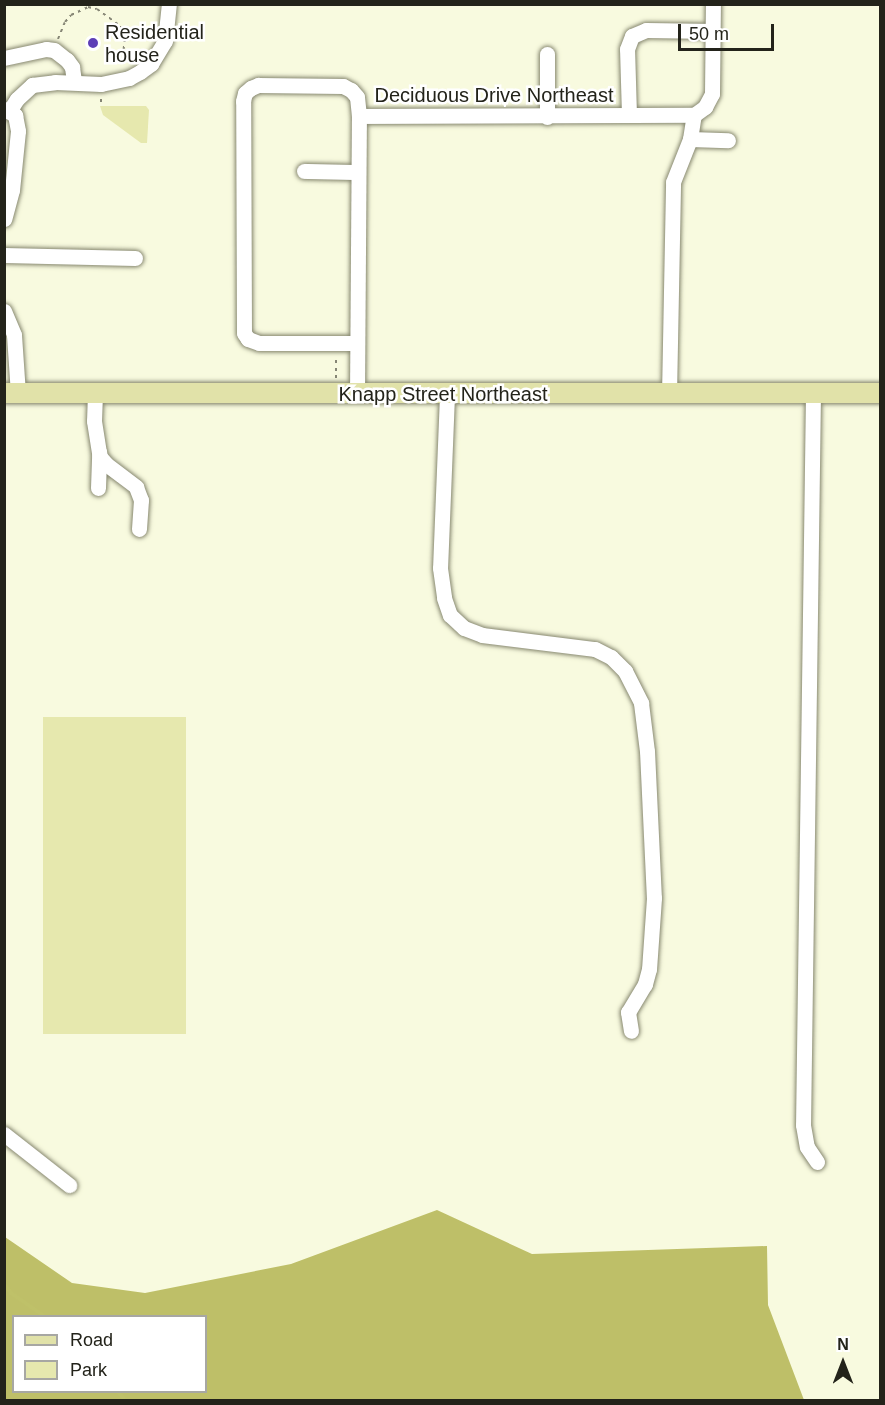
<!DOCTYPE html>
<style>
body{margin:0}
#map{position:relative;width:885px;height:1405px;overflow:hidden;background:#f8fadf;font-family:Arial,sans-serif}
div>[style]{position:absolute}
[style*='--x']{left:calc(var(--x)*1px);top:calc(var(--y)*1px);width:calc(var(--w)*1px);rotate:calc(var(--a)*1deg)}
.green>*{inset:0;background:#e6e8ae;transform-origin:0 0}
.forest>*{inset:0;background:#bebf68}
.stream>*{height:4px;margin:-2px;padding:0 2px;transform-origin:2px;border-radius:2px;background:#bfc169}
.path>*{height:2px;margin-top:-1px;transform-origin:0;background:repeating-linear-gradient(90deg,#868675 0 3px,transparent 0 7.5px)}
.roads{filter:drop-shadow(0 0 2px #878870) drop-shadow(0 0 2px #878870)}
.minor>*{height:15px;margin:-7.5px;padding:0 7.5px;transform-origin:7.5px;border-radius:7.5px;background:#fff}
.major>*{height:20px;margin:-10px;padding:0 10px;transform-origin:10px;border-radius:10px;background:#e1e2a9}
.dots>*{width:16px;height:16px;translate:-50% -50%;box-sizing:border-box;border:3px solid #fff;border-radius:50%}
span{translate:-50% -50%;white-space:nowrap;text-align:center;line-height:1.15;-webkit-text-stroke:5px #fff;paint-order:stroke}
.poi-label{font-size:20px;color:#23231a}
.left{translate:0 -50%;text-align:left}
.street-label{font-size:20px;color:#23231a}
.frame{position:absolute;inset:0;border:6px solid #23231a;pointer-events:none}
.legend{position:absolute;left:12px;top:1315px;width:195px;height:78px;box-sizing:border-box;background:#fff;border:2px solid #a7a7a3;margin:0;padding:8px 10px;list-style:none;font-size:18px;color:#23231a}
.legend li{display:flex;align-items:center;gap:12px;height:30px}
.legend b{width:30px;border:2px solid #a7a7a3}
.north{position:absolute;left:813px;top:1333px;width:60px;height:60px;-webkit-text-stroke:4px #fff;paint-order:stroke;rotate:0deg;font-size:16px;font-weight:700;line-height:24px;text-align:center;color:#23231a}
.north::after{content:'';display:block;margin:auto;width:21px;height:27px;background:#23231a;clip-path:polygon(50% 0,100% 100%,50% 72%,0 100%)}
.scale{position:absolute;left:678px;top:24px;width:96px;height:27px;box-sizing:border-box;border:3px solid #23231a;border-top:0;padding-left:8px;font-size:18px;line-height:21px;white-space:nowrap;color:#23231a;-webkit-text-stroke:4px #fff;paint-order:stroke}
</style>
<div id="map">
<div class="green">
<div style="clip-path:polygon(100px 106px,146px 106px,149px 110px,147px 143px,141px 143px,103px 115px)"></div>
<div style="left:43px;top:717px;width:143px;height:317px"></div>
</div>
<div class="forest">
<div style="clip-path:polygon(evenodd,437px 1210px,532px 1254px,767px 1246px,768px 1305px,804px 1400px,5px 1400px,5px 1237px,72px 1283px,145px 1293px,291px 1264px,437px 1210px,14px 1316px,206px 1316px,206px 1392px,14px 1392px,14px 1316px)"></div>
</div>
<div class="stream">
<div style="--x:4;--y:1284;--w:11;--a:52"></div>
<div style="--x:11;--y:1293;--w:40;--a:34.9"></div>
<div style="--x:118;--y:1392;--w:11;--a:49"></div>
</div>
<div class="path">
<div style="--x:58;--y:39;--w:18;--a:-68"></div>
<div style="--x:65;--y:22;--w:9;--a:-49"></div>
<div style="--x:71;--y:15;--w:19;--a:-25"></div>
<div style="--x:88;--y:7;--w:9;--a:13"></div>
<div style="--x:97;--y:9;--w:29;--a:36"></div>
<div style="--x:120;--y:26;--w:14;--a:69"></div>
<div style="--x:125;--y:39;--w:14;--a:98"></div>
<div style="--x:123;--y:53;--w:10;--a:53"></div>
<div style="--x:101;--y:99;--w:7;--a:90"></div>
<div style="--x:336;--y:378;--w:21;--a:-90"></div>
</div>
<div class="roads">
<div class="minor">
<div style="--x:4;--y:58;--w:43;--a:-12.1"></div>
<div style="--x:46;--y:49;--w:8;--a:7"></div>
<div style="--x:54;--y:50;--w:16;--a:38"></div>
<div style="--x:67;--y:60;--w:9;--a:54"></div>
<div style="--x:72;--y:67;--w:15;--a:82"></div>
<div style="--x:4;--y:109;--w:13;--a:29"></div>
<div style="--x:15;--y:115;--w:16;--a:79"></div>
<div style="--x:18;--y:131;--w:59;--a:95.8"></div>
<div style="--x:12;--y:190;--w:30;--a:105"></div>
<div style="--x:10;--y:110;--w:13;--a:-58"></div>
<div style="--x:17;--y:99;--w:21;--a:-43"></div>
<div style="--x:32;--y:85;--w:23;--a:-7"></div>
<div style="--x:55;--y:82;--w:46;--a:2.5"></div>
<div style="--x:101;--y:84;--w:29;--a:-12"></div>
<div style="--x:129;--y:78;--w:13;--a:-29"></div>
<div style="--x:140;--y:72;--w:14;--a:-36"></div>
<div style="--x:151;--y:64;--w:27;--a:-59"></div>
<div style="--x:165;--y:41;--w:37;--a:-84"></div>
<div style="--x:629;--y:115;--w:66;--a:-91.7"></div>
<div style="--x:627;--y:49;--w:14;--a:-69"></div>
<div style="--x:632;--y:36;--w:15;--a:-23"></div>
<div style="--x:646;--y:30;--w:67;--a:0.9"></div>
<div style="--x:547;--y:117;--w:63;--a:-90"></div>
<div style="--x:690;--y:139;--w:38;--a:2"></div>
<div style="--x:304;--y:171;--w:54;--a:1.1"></div>
<div style="--x:4;--y:255;--w:131;--a:1.3"></div>
<div style="--x:4;--y:311;--w:26;--a:67"></div>
<div style="--x:14;--y:335;--w:58;--a:86.1"></div>
<div style="--x:357;--y:343;--w:98;--a:180"></div>
<div style="--x:259;--y:343;--w:12;--a:-160"></div>
<div style="--x:248;--y:339;--w:7;--a:-124"></div>
<div style="--x:244;--y:333;--w:232;--a:-90.2"></div>
<div style="--x:243;--y:101;--w:8;--a:-76"></div>
<div style="--x:245;--y:93;--w:8;--a:-40"></div>
<div style="--x:251;--y:88;--w:8;--a:-23"></div>
<div style="--x:258;--y:85;--w:85;--a:0.7"></div>
<div style="--x:343;--y:86;--w:9;--a:27"></div>
<div style="--x:351;--y:90;--w:9;--a:49"></div>
<div style="--x:357;--y:97;--w:19;--a:84"></div>
<div style="--x:359;--y:116;--w:335;--a:-0.2"></div>
<div style="--x:95;--y:393;--w:28;--a:92"></div>
<div style="--x:94;--y:421;--w:36;--a:81"></div>
<div style="--x:100;--y:457;--w:9;--a:49"></div>
<div style="--x:106;--y:464;--w:38;--a:37"></div>
<div style="--x:136;--y:487;--w:14;--a:69"></div>
<div style="--x:141;--y:500;--w:29;--a:94"></div>
<div style="--x:813;--y:393;--w:732;--a:90.78"></div>
<div style="--x:803;--y:1125;--w:22;--a:80"></div>
<div style="--x:807;--y:1147;--w:18;--a:56"></div>
<div style="--x:357;--y:394;--w:278;--a:-89.6"></div>
<div style="--x:447;--y:395;--w:173;--a:92.3"></div>
<div style="--x:440;--y:568;--w:30;--a:82"></div>
<div style="--x:444;--y:598;--w:18;--a:71"></div>
<div style="--x:450;--y:615;--w:19;--a:43"></div>
<div style="--x:464;--y:628;--w:19;--a:21"></div>
<div style="--x:482;--y:635;--w:114;--a:7.1"></div>
<div style="--x:595;--y:649;--w:18;--a:27"></div>
<div style="--x:611;--y:657;--w:20;--a:45"></div>
<div style="--x:625;--y:671;--w:36;--a:63"></div>
<div style="--x:641;--y:703;--w:48;--a:82.9"></div>
<div style="--x:647;--y:751;--w:147;--a:87.3"></div>
<div style="--x:654;--y:898;--w:71;--a:94"></div>
<div style="--x:649;--y:969;--w:16;--a:105"></div>
<div style="--x:645;--y:984;--w:33;--a:121"></div>
<div style="--x:628;--y:1012;--w:19;--a:81"></div>
<div style="--x:669;--y:395;--w:213;--a:-88.9"></div>
<div style="--x:673;--y:182;--w:46;--a:-68.4"></div>
<div style="--x:690;--y:139;--w:24;--a:-81"></div>
<div style="--x:694;--y:115;--w:14;--a:-36"></div>
<div style="--x:705;--y:107;--w:15;--a:-62"></div>
<div style="--x:712;--y:94;--w:90;--a:-89.4"></div>
<div style="--x:98;--y:488;--w:36;--a:-88"></div>
<div style="--x:4;--y:1134;--w:83;--a:38.1"></div>
</div>
<div class="major">
<div style="--x:4;--y:393;--w:876;--a:0"></div>
</div>
</div>
<div class="dots">
<div style="left:93px;top:43px;background:#5d3eb6"></div>
</div>
<div class="poi-label">
<span class="left" style="left:105px;top:44px">Residential<br>house</span>
</div>
<div class="street-label">
<span style="left:494px;top:95px">Deciduous Drive Northeast</span>
<span style="left:443px;top:394px">Knapp Street Northeast</span>
</div>
<div class="frame"></div>
<ul class="legend">
<li><b style="height:8px;background:#e1e2a9"></b>Road</li>
<li><b style="height:16px;background:#e6e8ae"></b>Park</li>
</ul>
<div class="north">N</div>
<div class="scale">50 m</div>
</div>
